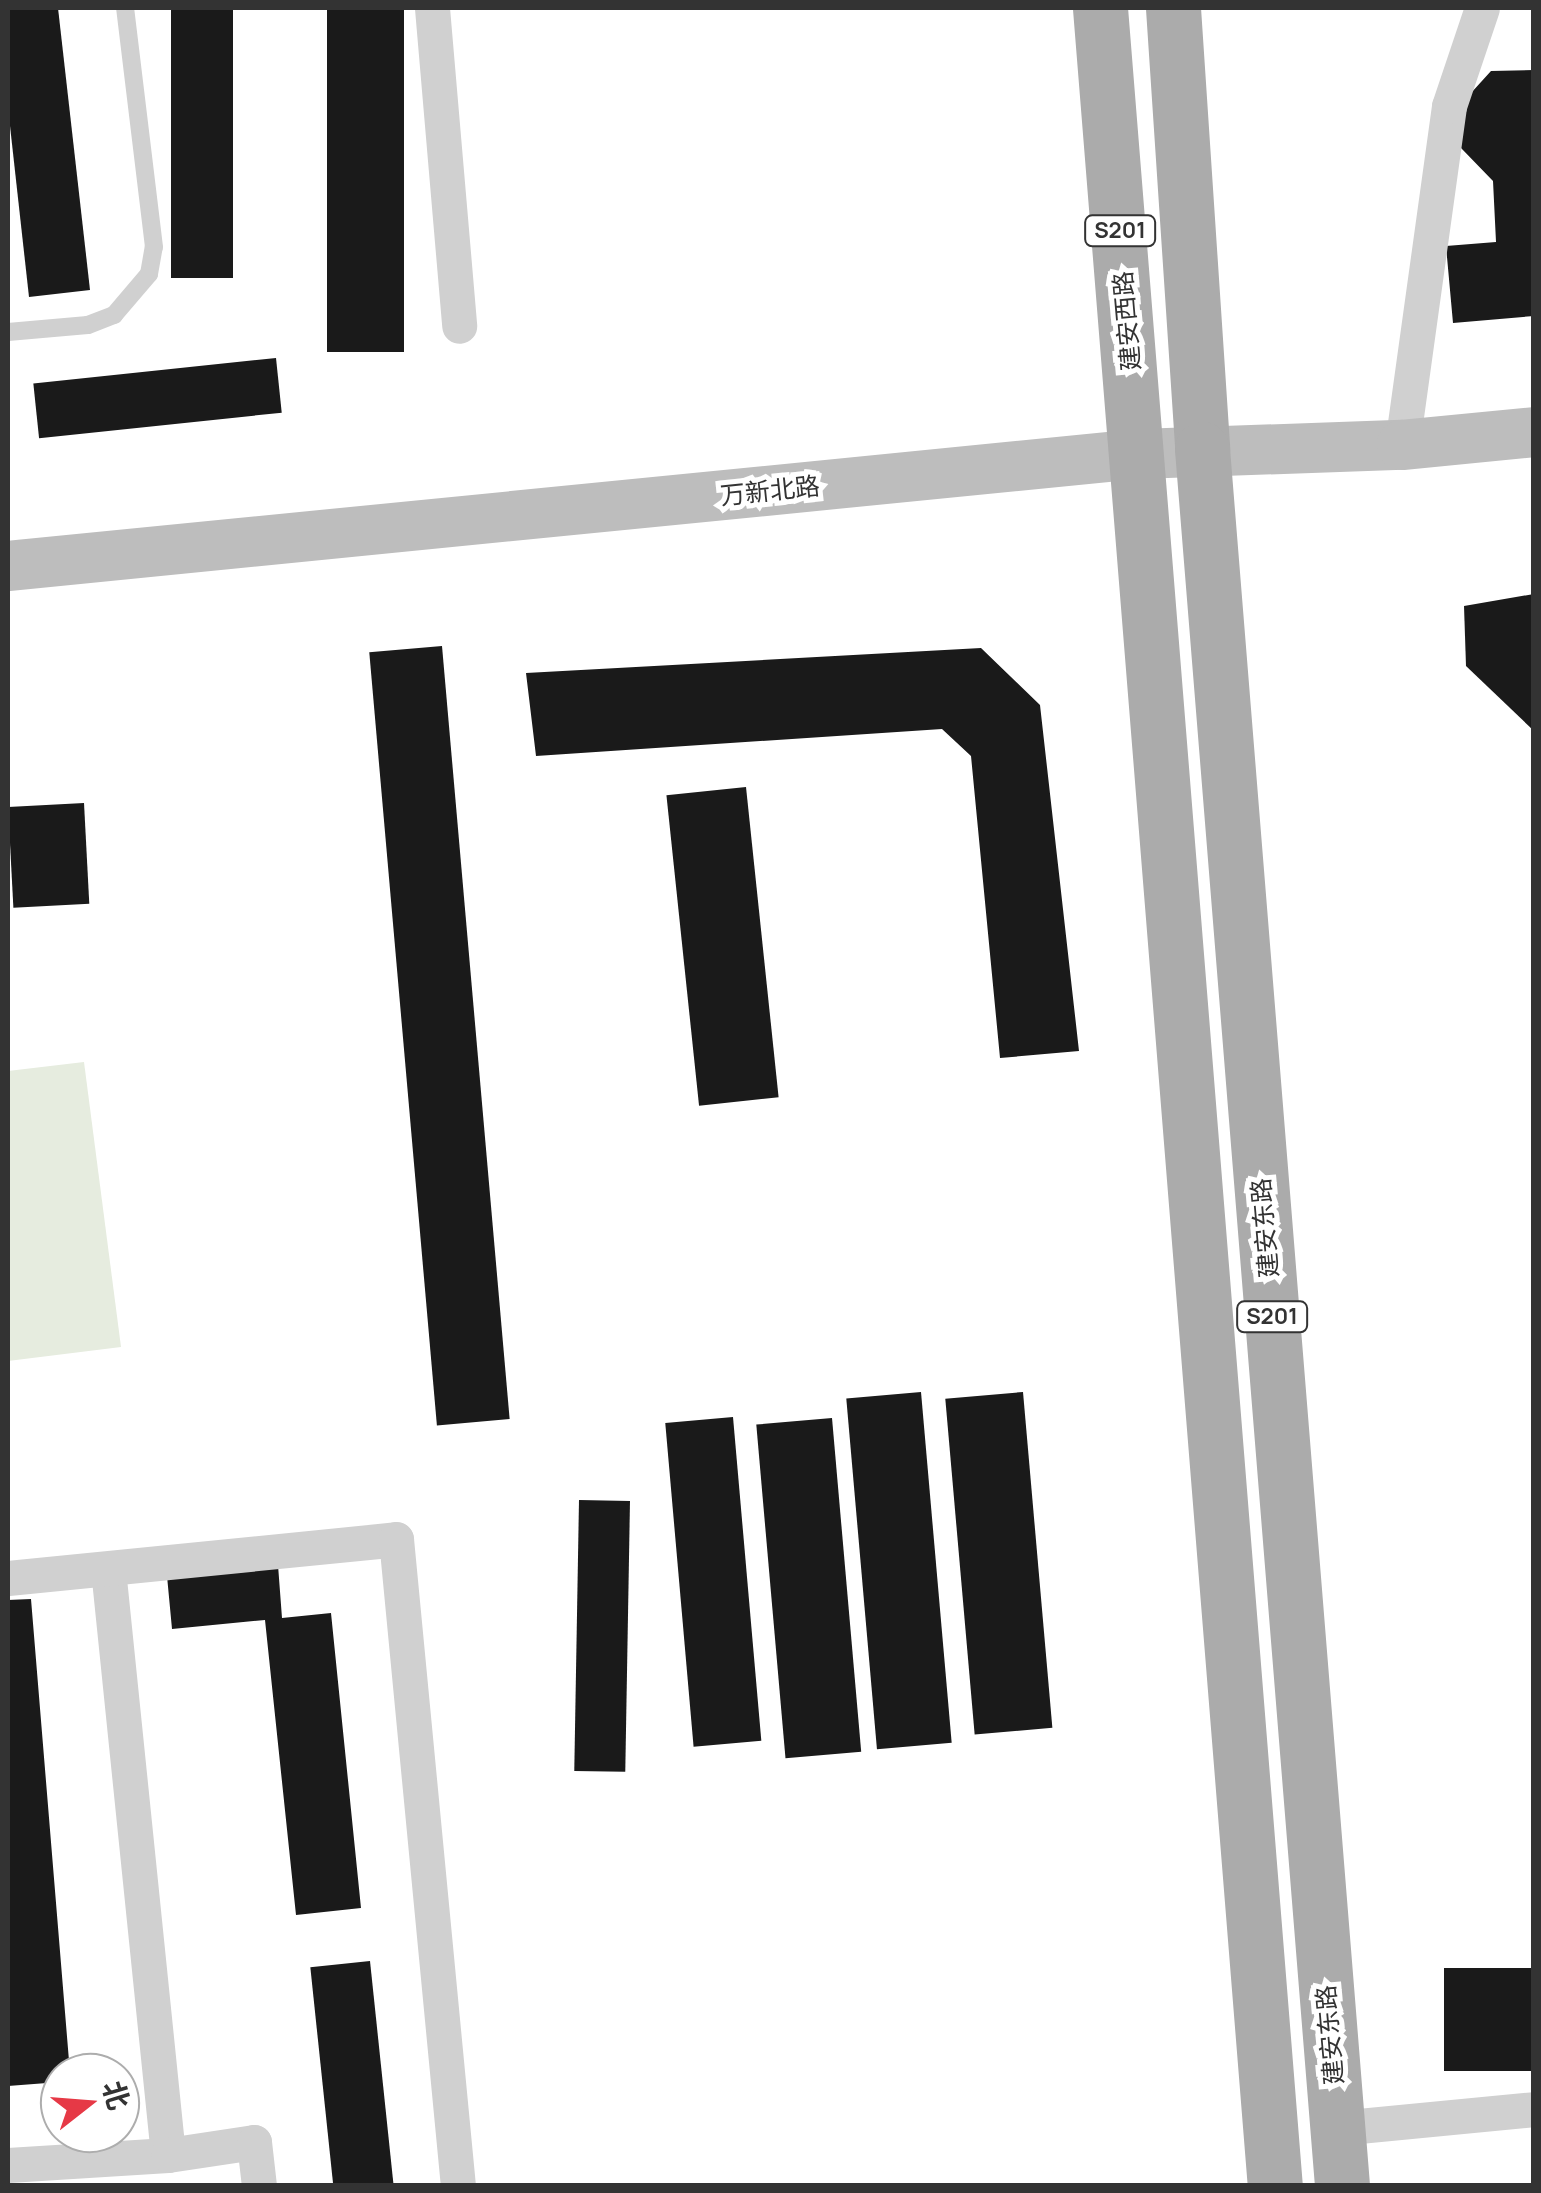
<!DOCTYPE html>
<meta charset="utf-8">
<style>
body{margin:0}
#map{position:relative;width:1541px;height:2193px;overflow:hidden;background:#fff;font-family:Manrope,"Noto Sans SC",sans-serif}
div>[style]{position:absolute}
[style*='--x']{left:calc(var(--x)*1px);top:calc(var(--y)*1px);width:calc(var(--w)*1px);rotate:calc(var(--a)*1deg)}
.green>*{inset:0;background:#e6ecdf}
.building>*{inset:0;background:#1a1a1a;transform-origin:0 0}
.lane>*{height:18px;margin:-9px;padding:0 9px;transform-origin:9px;border-radius:9px;background:#d0d0d0}
.street>*{height:35px;margin:-17.5px;padding:0 17.5px;transform-origin:17.5px;border-radius:17.5px;background:#d0d0d0}
.secondary>*{height:50px;margin:-25px;padding:0 25px;transform-origin:25px;border-radius:25px;background:#bdbdbd}
.primary>*{height:55px;margin:-27.5px;padding:0 27.5px;transform-origin:27.5px;border-radius:27.5px;background:#ababab}
span{translate:-50% -50%;white-space:nowrap;text-align:center;line-height:1.15;-webkit-text-stroke:10px #fff;paint-order:stroke}
.shield-label span{padding:2px 8px;background:#fff;border:2px solid;border-radius:8px;-webkit-text-stroke-width:0}
.shield-label{font-size:22px;color:#333;font-weight:700}
.street-label{font-size:25px;color:#333}
.frame{position:absolute;inset:0;border:10px solid #333;pointer-events:none}
.north{position:absolute;left:40px;top:2053px;width:100px;height:100px;box-sizing:border-box;background:#fff;border:2px solid #adadad;border-radius:50%;rotate:73deg;font-size:28px;font-weight:700;line-height:40px;text-align:center;color:#333}
.north::after{content:'';display:block;margin:auto;width:35px;height:45px;background:#e63946;clip-path:polygon(50% 0,100% 100%,50% 72%,0 100%)}
</style>
<div id="map">
<div class="green">
<div style="clip-path:polygon(84px 1062px,121px 1347px,8px 1361px,8px 1071px)"></div>
</div>
<div class="building">
<div style="clip-path:polygon(8px 8px,58px 8px,90px 290px,29px 297px,8px 108px)"></div>
<div style="left:171px;top:8px;width:62px;height:270px"></div>
<div style="left:327px;top:8px;width:77px;height:344px"></div>
<div style="clip-path:polygon(1534px 70px,1534px 316px,1453px 323px,1446px 246px,1496px 242px,1493px 181px,1461px 148px,1461px 104px,1491px 71px)"></div>
<div style="left:276px;top:358px;width:55px;height:244px;rotate:84deg"></div>
<div style="clip-path:polygon(1534px 594px,1534px 731px,1466px 666px,1464px 606px)"></div>
<div style="left:442px;top:646px;width:776px;height:73px;rotate:85deg"></div>
<div style="clip-path:polygon(981px 648px,1040px 705px,1079px 1051px,1000px 1058px,971px 756px,942px 729px,536px 756px,526px 673px)"></div>
<div style="left:746px;top:787px;width:312px;height:80px;rotate:84deg"></div>
<div style="left:84px;top:803px;width:101px;height:76px;rotate:87deg"></div>
<div style="left:921px;top:1392px;width:352px;height:75px;rotate:85deg"></div>
<div style="left:1023px;top:1392px;width:337px;height:78px;rotate:85deg"></div>
<div style="left:733px;top:1417px;width:325px;height:68px;rotate:85deg"></div>
<div style="left:832px;top:1418px;width:335px;height:76px;rotate:85deg"></div>
<div style="left:579px;top:1500px;width:51px;height:271px;rotate:1deg"></div>
<div style="clip-path:polygon(278px 1565px,282px 1618px,331px 1613px,361px 1908px,296px 1915px,265px 1620px,172px 1629px,167px 1576px)"></div>
<div style="clip-path:polygon(31px 1599px,70px 2073px,60px 2073px,60px 2082px,8px 2086px,8px 1600px)"></div>
<div style="left:370px;top:1961px;width:226px;height:60px;rotate:84deg"></div>
<div style="left:1534px;top:1968px;width:103px;height:90px;rotate:90deg"></div>
</div>
<div class="lane">
<div style="--x:8;--y:332;--w:80;--a:-5"></div>
<div style="--x:88;--y:325;--w:28;--a:-21"></div>
<div style="--x:114;--y:315;--w:54;--a:-49.5"></div>
<div style="--x:149;--y:274;--w:27;--a:-80"></div>
<div style="--x:154;--y:247;--w:241;--a:-96.9"></div>
</div>
<div class="street">
<div style="--x:432;--y:8;--w:319;--a:85.1"></div>
<div style="--x:1402;--y:445;--w:342;--a:-82.1"></div>
<div style="--x:1449;--y:106;--w:103;--a:-71.4"></div>
<div style="--x:108;--y:1569;--w:589;--a:84.15"></div>
<div style="--x:8;--y:1578;--w:390;--a:-5.7"></div>
<div style="--x:396;--y:1539;--w:650;--a:84.53"></div>
<div style="--x:1338;--y:2128;--w:197;--a:-5.5"></div>
<div style="--x:8;--y:2165;--w:160;--a:-3.6"></div>
<div style="--x:168;--y:2155;--w:87;--a:-8.6"></div>
<div style="--x:254;--y:2142;--w:44;--a:83.5"></div>
</div>
<div class="secondary">
<div style="--x:8;--y:566;--w:1137;--a:-5.66"></div>
<div style="--x:1139;--y:454;--w:263;--a:-2"></div>
<div style="--x:1402;--y:445;--w:133;--a:-5.6"></div>
</div>
<div class="primary">
<div style="--x:1100;--y:8;--w:2185;--a:85.41"></div>
<div style="--x:1173;--y:8;--w:442;--a:86.2"></div>
<div style="--x:1202;--y:449;--w:1743;--a:85.39"></div>
</div>
<div class="shield-label">
<span style="left:1120px;top:231px">S201</span>
<span style="left:1272px;top:1317px">S201</span>
</div>
<div class="street-label">
<span style="left:1127px;top:321px;rotate:-95deg">建安西路</span>
<span style="left:770px;top:491px;rotate:-6deg">万新北路</span>
<span style="left:1265px;top:1228px;rotate:-95deg">建安东路</span>
<span style="left:1330px;top:2035px;rotate:-95deg">建安东路</span>
</div>
<div class="frame"></div>
<div class="north">北</div>
</div>
